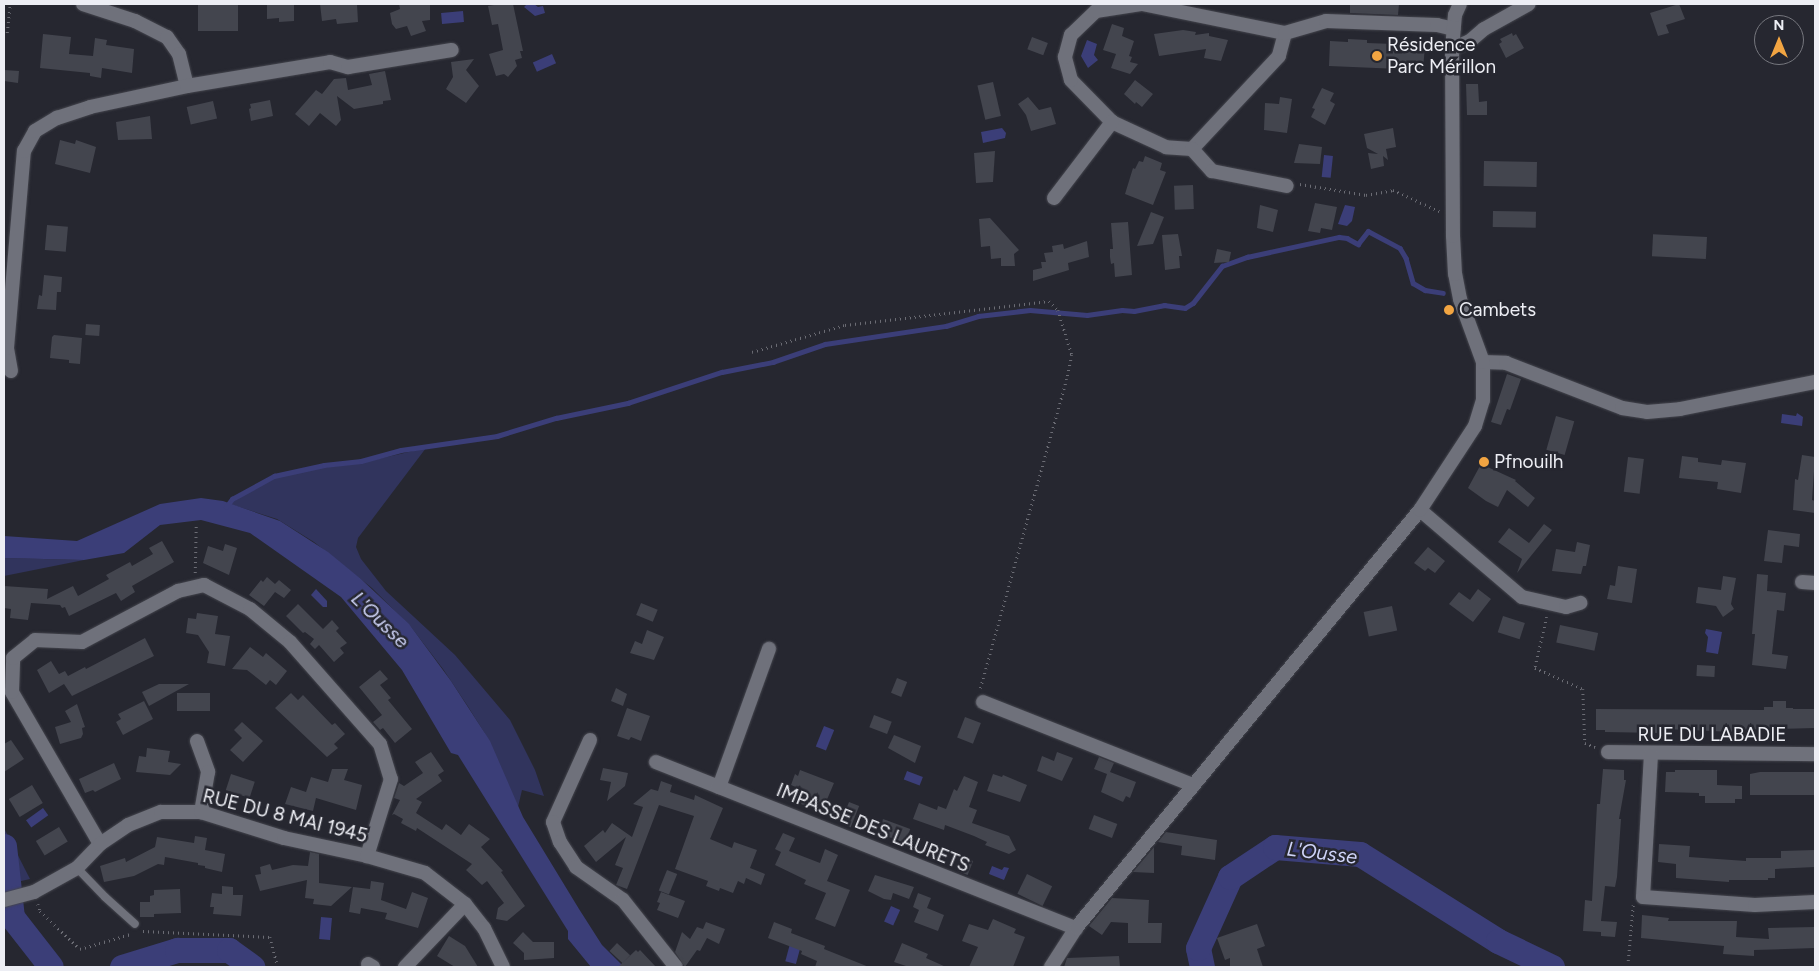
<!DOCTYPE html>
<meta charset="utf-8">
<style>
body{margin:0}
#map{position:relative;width:1819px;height:971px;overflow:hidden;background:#262730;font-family:Figtree,sans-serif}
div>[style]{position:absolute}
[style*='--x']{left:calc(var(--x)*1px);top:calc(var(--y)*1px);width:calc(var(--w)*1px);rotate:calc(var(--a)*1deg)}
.green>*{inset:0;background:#31345d}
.water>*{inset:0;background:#3b3e78;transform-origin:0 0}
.stream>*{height:4.5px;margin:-2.25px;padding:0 2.25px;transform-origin:2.25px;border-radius:2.25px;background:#3b3e78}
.river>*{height:25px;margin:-12.5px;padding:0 12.5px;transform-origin:12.5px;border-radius:12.5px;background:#3b3e78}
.building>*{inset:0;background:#43454e;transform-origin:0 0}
.path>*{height:2.5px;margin-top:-1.25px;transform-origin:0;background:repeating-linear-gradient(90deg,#6b6c74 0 1px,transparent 0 5px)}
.roads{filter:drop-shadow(0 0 1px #44454d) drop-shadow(0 0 1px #44454d)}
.service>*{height:8px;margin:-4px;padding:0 4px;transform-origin:4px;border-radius:4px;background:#6f717b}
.minor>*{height:14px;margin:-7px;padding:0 7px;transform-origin:7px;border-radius:7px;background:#6f717b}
.tertiary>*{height:14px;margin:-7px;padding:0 7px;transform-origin:7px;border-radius:7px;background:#6f717b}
.dots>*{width:14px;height:14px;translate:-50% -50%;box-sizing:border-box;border:2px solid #262730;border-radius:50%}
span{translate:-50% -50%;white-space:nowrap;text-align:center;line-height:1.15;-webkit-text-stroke:5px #262730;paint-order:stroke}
.poi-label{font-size:19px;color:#edeef4}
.left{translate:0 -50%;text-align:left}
.street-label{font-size:19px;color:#edeef4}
.water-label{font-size:20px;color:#ced3f7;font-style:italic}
.frame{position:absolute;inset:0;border:5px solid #edeef4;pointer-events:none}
.north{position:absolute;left:1754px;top:15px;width:50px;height:50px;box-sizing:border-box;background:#262730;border:1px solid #76777e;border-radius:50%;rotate:0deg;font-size:14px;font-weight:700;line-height:20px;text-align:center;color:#edeef4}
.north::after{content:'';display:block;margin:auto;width:18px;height:22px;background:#f2a542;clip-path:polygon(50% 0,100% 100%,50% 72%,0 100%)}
</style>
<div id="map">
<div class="green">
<div style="clip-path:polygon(426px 448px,358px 538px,356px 547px,361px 559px,386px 591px,455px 655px,510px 720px,535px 770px,544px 796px,522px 790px,518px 807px,484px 732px,467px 705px,443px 669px,411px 627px,372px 588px,314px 542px,277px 519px,230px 504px,257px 486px,273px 479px,304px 470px,361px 463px)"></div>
<div style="clip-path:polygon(4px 558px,84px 560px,4px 576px)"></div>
<div style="clip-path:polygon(4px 828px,30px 879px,4px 885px)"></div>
</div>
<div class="water">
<div style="clip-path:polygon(527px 4px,534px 4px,538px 7px,543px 6px,545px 13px,535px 16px,524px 7px)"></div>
<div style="left:463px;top:11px;width:11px;height:22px;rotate:85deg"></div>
<div style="clip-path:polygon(1087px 40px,1097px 44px,1094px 55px,1098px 60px,1088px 68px,1081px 56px)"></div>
<div style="left:552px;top:54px;width:10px;height:21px;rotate:66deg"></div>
<div style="clip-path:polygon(1002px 128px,1006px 133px,1005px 138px,983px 143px,981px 132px)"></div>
<div style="left:1324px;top:155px;width:9px;height:22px;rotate:6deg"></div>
<div style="clip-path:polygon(1345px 205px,1355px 207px,1352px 221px,1347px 226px,1338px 224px)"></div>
<div style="clip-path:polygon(1797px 413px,1803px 417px,1802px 426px,1781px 423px,1782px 414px,1796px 416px)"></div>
<div style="clip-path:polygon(201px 498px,223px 501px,280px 521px,328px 552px,361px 579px,409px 624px,451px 681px,490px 741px,523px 817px,579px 909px,602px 945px,624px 967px,591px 967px,568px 939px,568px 931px,458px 755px,451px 753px,402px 670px,341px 597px,250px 533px,201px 520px,160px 525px,124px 553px,84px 560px,4px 558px,4px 536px,77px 541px,160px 504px)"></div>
<div style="clip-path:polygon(316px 589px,327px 601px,327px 607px,323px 607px,311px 595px)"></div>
<div style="clip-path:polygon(1706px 629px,1722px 632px,1718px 654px,1706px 652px,1708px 637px,1705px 633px)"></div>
<div style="left:824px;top:726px;width:11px;height:22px;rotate:22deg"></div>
<div style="left:907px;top:771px;width:17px;height:9px;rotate:21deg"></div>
<div style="left:43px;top:808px;width:9px;height:21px;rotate:54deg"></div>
<div style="clip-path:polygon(992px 866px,1002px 870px,1004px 867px,1009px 868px,1004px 880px,989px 874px)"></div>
<div style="left:891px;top:906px;width:10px;height:17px;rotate:24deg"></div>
<div style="left:321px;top:917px;width:11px;height:22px;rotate:5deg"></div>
<div style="left:791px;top:940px;width:11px;height:22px;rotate:15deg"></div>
</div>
<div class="stream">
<div style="--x:226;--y:507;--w:10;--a:-53"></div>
<div style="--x:232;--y:499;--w:48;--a:-28.7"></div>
<div style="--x:274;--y:476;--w:51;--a:-12.4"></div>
<div style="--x:324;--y:465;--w:37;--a:-6"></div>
<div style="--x:361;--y:461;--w:41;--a:-15.4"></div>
<div style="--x:401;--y:450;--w:97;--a:-8.3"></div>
<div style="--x:497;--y:436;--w:62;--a:-17"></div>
<div style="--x:556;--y:418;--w:74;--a:-11.8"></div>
<div style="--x:628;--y:403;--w:99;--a:-18.3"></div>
<div style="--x:722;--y:372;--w:52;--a:-11.1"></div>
<div style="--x:773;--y:362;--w:55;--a:-19.1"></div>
<div style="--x:825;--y:344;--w:122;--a:-8.5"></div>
<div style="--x:946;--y:326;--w:34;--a:-17"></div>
<div style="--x:978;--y:316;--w:52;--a:-6.6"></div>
<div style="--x:1030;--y:310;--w:57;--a:5"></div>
<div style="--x:1087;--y:315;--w:35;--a:-8"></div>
<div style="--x:1122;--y:310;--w:12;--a:5"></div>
<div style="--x:1134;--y:311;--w:31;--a:-11"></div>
<div style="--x:1164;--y:305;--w:21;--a:8"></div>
<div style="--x:1185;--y:308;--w:9;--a:-32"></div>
<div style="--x:1193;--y:303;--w:47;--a:-51.9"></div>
<div style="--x:1222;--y:266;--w:27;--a:-20"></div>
<div style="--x:1247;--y:257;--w:94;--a:-12.3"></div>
<div style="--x:1339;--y:237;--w:8;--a:7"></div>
<div style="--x:1347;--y:238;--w:13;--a:29"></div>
<div style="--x:1358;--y:244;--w:16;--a:-52"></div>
<div style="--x:1368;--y:231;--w:36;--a:28"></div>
<div style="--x:1400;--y:248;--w:12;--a:59"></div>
<div style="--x:1406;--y:258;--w:26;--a:74"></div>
<div style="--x:1413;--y:283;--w:14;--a:30"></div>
<div style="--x:1425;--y:290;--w:18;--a:9"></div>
</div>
<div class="river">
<div style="--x:4;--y:846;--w:71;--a:83.6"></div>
<div style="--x:12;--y:917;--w:63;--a:52"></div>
<div style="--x:122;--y:967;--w:58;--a:-17.2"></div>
<div style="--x:177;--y:950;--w:52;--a:0"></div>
<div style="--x:229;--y:950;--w:29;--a:36"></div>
<div style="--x:1202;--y:967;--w:19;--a:-102"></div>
<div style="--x:1198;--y:948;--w:78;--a:-65.7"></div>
<div style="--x:1230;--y:877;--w:54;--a:-33.7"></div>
<div style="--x:1275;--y:847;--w:85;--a:4.7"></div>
<div style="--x:1360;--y:854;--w:163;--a:32.2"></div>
<div style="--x:1498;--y:941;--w:60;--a:25.7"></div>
</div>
<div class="building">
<div style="left:198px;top:4px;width:40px;height:27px"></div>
<div style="clip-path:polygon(270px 4px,294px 4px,294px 21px,279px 22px,279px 18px,267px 19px,267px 5px)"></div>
<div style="clip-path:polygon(320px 4px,357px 4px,358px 22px,337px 24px,336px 19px,322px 21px)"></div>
<div style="clip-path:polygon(399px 4px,430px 4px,430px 20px,422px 21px,426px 31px,411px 36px,407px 26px,396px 29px,392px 24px,390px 13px,400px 9px)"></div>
<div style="clip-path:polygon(500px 4px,513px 4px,523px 51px,520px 51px,522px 58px,515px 60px,517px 66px,508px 77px,504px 74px,496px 76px,489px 54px,503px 50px,498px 24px,492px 25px,488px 6px)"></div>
<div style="clip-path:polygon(1350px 4px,1399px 4px,1398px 15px,1350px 13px)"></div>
<div style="clip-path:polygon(1679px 4px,1685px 19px,1666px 25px,1669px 33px,1658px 36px,1650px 13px)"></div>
<div style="clip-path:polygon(1112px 24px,1124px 28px,1122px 36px,1134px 41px,1129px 56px,1132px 57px,1130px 62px,1138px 64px,1130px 74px,1111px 68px,1116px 54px,1103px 50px)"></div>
<div style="clip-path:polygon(1183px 30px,1196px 32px,1195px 35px,1209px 33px,1209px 36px,1228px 40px,1221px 61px,1204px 58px,1206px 49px,1159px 56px,1154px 34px)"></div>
<div style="clip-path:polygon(1512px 33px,1513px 36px,1516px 34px,1524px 48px,1506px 58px,1499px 44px,1502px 42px,1500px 39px)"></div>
<div style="clip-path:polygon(43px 34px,71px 37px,69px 54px,93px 56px,95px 38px,107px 40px,106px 45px,134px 49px,132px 73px,102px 68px,101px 78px,90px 76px,90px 73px,40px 68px)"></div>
<div style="left:1032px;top:37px;width:17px;height:13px;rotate:21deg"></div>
<div style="clip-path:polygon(1348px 39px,1367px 40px,1367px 43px,1394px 44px,1394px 41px,1413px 42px,1413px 45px,1425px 45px,1423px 70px,1329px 66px,1330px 41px,1348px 42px)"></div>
<div style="clip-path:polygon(474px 59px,466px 70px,479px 86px,466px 103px,446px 89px,453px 77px,451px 62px)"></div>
<div style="clip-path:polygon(4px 70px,19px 71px,18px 83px,4px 81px)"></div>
<div style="clip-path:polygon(385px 71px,391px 100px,383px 101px,383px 104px,354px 109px,337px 96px,341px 120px,336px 126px,320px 113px,309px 126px,295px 114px,316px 90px,322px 94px,334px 79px,346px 78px,348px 90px,372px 85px,369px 74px)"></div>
<div style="clip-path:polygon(1135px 80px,1153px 94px,1142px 107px,1136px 102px,1135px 104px,1124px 94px)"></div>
<div style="left:993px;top:82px;width:35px;height:16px;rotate:77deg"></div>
<div style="clip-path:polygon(1466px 84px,1478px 84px,1479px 102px,1487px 101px,1487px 115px,1467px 115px)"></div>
<div style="clip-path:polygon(1322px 88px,1334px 93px,1330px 101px,1335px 104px,1325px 125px,1311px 117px,1315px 109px,1312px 108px)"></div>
<div style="clip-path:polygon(1028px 97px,1039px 110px,1051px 107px,1056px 124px,1031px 131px,1026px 115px,1018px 104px)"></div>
<div style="clip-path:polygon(1280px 97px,1292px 99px,1287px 133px,1264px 130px,1265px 103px,1279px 104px)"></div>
<div style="clip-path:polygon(270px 100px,273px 116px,251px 121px,249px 109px,251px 108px,250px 104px)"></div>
<div style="left:213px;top:101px;width:18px;height:27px;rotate:77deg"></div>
<div style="clip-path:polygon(150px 116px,152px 139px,118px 140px,116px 122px)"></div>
<div style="clip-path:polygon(1393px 128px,1396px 147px,1386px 149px,1388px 160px,1383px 156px,1384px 166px,1371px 169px,1368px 153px,1378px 154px,1367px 148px,1364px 134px)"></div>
<div style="clip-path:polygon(60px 140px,75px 144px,76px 140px,96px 147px,90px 173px,55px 164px)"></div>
<div style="clip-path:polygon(1299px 144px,1322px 147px,1320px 164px,1294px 163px)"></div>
<div style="clip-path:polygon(995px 151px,993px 182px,976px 183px,974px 153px)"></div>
<div style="clip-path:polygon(1145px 156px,1162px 163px,1160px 170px,1166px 172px,1153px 205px,1125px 194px,1133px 168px,1135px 169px,1139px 161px,1143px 162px)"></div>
<div style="left:1484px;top:161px;width:53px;height:25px;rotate:1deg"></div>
<div style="left:1193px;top:185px;width:24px;height:19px;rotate:88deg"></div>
<div style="clip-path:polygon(1315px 203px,1337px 207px,1332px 230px,1321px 228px,1320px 233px,1308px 231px)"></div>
<div style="clip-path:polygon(1260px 205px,1278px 210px,1273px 232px,1257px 228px)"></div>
<div style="left:1493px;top:211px;width:43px;height:16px;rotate:1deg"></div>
<div style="clip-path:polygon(1151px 212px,1164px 217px,1153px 244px,1137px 246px)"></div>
<div style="clip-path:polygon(990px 218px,1019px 250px,1014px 254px,1015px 266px,1001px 266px,1001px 258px,991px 259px,990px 246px,981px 247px,979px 219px)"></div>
<div style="clip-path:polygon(1128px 222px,1132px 275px,1115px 277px,1114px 263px,1111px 264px,1110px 257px,1110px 249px,1113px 249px,1111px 223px)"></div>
<div style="left:47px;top:225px;width:21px;height:25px;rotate:5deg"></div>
<div style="clip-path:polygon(1178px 234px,1182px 256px,1179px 256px,1180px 268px,1165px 270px,1162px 235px)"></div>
<div style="left:1707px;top:237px;width:22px;height:54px;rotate:93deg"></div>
<div style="clip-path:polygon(1087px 241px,1089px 257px,1068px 263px,1069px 270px,1033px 281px,1033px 270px,1042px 268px,1041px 262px,1046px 262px,1044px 253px,1053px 252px,1052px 246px,1063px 244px,1064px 249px)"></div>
<div style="clip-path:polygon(1217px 249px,1231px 252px,1229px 262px,1214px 263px)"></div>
<div style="clip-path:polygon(44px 275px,62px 277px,61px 292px,57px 292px,56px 310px,37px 309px,39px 295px,42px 296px)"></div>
<div style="left:86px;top:324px;width:14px;height:11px;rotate:4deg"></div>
<div style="clip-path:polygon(54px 335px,82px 338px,80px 364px,69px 363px,69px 360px,50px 358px,52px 337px)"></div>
<div style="clip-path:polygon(1507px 374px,1521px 379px,1510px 410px,1507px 409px,1501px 425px,1491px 422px)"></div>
<div style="left:1556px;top:416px;width:19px;height:35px;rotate:16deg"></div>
<div style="clip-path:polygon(1802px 455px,1815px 457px,1812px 500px,1815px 501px,1815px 513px,1793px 510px,1795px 479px,1798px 480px)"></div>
<div style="clip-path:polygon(1682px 456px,1698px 458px,1698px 462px,1721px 465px,1722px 460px,1746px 463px,1741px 493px,1717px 489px,1718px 482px,1679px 478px)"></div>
<div style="left:1628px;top:457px;width:16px;height:35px;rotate:7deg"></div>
<div style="clip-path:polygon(1481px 464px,1516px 480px,1515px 481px,1535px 498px,1528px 507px,1507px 490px,1498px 507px,1486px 501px,1468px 488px)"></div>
<div style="clip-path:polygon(1544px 524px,1552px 530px,1517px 573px,1522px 559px,1498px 542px,1509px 528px,1529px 543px)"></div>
<div style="clip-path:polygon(1768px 530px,1800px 534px,1799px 547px,1784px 545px,1782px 563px,1764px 561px)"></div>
<div style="clip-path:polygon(162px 541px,174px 562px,132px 586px,135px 592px,121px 601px,116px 593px,69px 616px,65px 607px,62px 608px,60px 605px,31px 603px,28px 620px,10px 618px,11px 609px,4px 608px,4px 586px,48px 589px,47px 599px,73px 586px,78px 596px,109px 579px,106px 575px,130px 562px,132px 566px,153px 554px,149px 548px)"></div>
<div style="clip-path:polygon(1577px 542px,1590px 545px,1586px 566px,1583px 566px,1581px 574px,1552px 571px,1556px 549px,1575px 552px)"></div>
<div style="clip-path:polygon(225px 544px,237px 548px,229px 575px,203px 563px,208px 546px,223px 551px)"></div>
<div style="clip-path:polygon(1428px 547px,1445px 561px,1435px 573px,1428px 568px,1425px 571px,1414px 563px)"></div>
<div style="clip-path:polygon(1618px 566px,1637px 569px,1632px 603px,1607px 599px,1610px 585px,1615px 586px)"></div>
<div style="clip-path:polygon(1757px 574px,1768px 575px,1767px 591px,1786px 593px,1784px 611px,1777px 610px,1772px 654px,1788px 656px,1786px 669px,1752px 665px,1755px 634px,1752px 634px)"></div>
<div style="clip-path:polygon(1723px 576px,1736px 578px,1731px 604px,1734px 609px,1723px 617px,1716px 606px,1696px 603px,1698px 587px,1721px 590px)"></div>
<div style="clip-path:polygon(267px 577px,275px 584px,279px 580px,291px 590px,284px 598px,275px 592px,264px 606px,249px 595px,261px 580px,263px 582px)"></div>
<div style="clip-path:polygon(1478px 589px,1491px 599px,1473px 622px,1449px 604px,1459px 592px,1470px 600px)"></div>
<div style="left:641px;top:603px;width:18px;height:13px;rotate:22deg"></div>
<div style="clip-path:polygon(298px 604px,323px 629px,332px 620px,339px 628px,336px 631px,347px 643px,340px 648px,344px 653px,334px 662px,319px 645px,315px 649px,310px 644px,314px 639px,305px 632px,303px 633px,286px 616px)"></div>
<div style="left:1392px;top:606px;width:25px;height:29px;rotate:78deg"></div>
<div style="clip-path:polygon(197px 613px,218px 616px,215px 634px,230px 636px,225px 666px,207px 663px,209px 652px,198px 635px,186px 633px,188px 618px,196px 619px)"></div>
<div style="left:1503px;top:616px;width:23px;height:17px;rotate:18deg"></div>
<div style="left:1560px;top:625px;width:39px;height:18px;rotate:12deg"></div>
<div style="clip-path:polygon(647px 630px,664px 637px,654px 660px,630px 653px,635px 641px,642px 644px)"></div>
<div style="clip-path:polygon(145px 638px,154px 656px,72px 696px,64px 684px,49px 693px,37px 670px,51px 661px,59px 674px,65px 671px,68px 676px,85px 667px,86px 669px)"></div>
<div style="clip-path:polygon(250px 647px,263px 657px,266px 653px,287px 671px,276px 685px,270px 680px,266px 685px,247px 670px,232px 669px)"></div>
<div style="left:1697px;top:665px;width:18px;height:11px;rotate:3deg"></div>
<div style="clip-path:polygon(380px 670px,388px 679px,380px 685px,391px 698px,388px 700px,412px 729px,395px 743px,383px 728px,380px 730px,373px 722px,382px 715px,359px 687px)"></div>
<div style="left:897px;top:678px;width:11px;height:16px;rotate:22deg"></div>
<div style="clip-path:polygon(159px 684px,189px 684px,149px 706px,142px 692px)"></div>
<div style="clip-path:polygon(616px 688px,627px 694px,623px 706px,611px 701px)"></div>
<div style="left:177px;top:693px;width:33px;height:18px"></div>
<div style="clip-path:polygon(291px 693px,298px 700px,303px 695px,332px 725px,335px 723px,345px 734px,334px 744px,338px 748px,327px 757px,275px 708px)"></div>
<div style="clip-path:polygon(144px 701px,153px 719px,123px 735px,116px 722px,121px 719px,118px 714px)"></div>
<div style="clip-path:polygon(1773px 701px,1786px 701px,1786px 708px,1793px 708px,1793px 709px,1815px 709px,1815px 728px,1734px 730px,1734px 732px,1666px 729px,1666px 731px,1660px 731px,1660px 733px,1605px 732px,1605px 730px,1596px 730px,1596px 709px,1764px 710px,1764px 707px,1773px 707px)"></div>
<div style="clip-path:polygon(77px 704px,85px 727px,82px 728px,83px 734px,81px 738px,60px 744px,55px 727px,71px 722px,65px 711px)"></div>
<div style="clip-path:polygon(627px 708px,650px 716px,641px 741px,631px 737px,629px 740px,617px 736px)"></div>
<div style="left:874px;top:715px;width:19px;height:13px;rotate:21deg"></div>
<div style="left:965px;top:717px;width:17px;height:22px;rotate:21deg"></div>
<div style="clip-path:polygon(242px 722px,263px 741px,243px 762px,230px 750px,242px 738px,234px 730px)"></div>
<div style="clip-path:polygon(894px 735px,921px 746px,915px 763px,888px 748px)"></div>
<div style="clip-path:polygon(11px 740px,24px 759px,4px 772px,4px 744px)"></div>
<div style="clip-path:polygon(147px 748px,170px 751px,168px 762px,181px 764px,170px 775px,136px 772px,139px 756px,146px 757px)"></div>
<div style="clip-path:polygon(431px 752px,444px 771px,438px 775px,442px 781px,416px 799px,422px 802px,416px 813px,442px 830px,446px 824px,461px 835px,469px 824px,490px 839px,481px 847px,503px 871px,501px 872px,525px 906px,507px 921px,496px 919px,498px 908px,504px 903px,487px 881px,482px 885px,466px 870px,472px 864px,417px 828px,416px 831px,401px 823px,403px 819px,394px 814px,392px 815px,400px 800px,394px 798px,399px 783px,404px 786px,423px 773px,415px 762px)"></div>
<div style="clip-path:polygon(1057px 752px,1073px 758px,1062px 781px,1037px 771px,1042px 756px,1054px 761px)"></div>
<div style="clip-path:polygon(1099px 757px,1114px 763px,1110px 772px,1136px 782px,1130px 798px,1126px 796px,1123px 802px,1101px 792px,1107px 774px,1094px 769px)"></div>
<div style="clip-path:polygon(114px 763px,121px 779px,95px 792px,93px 790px,85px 793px,79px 779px)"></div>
<div style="clip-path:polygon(603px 768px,628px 773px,625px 786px,607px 801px,611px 782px,600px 780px)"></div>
<div style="clip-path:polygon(332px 769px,348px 769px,344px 780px,362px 785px,356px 810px,316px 798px,313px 811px,285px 804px,291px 787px,306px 792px,311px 777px,328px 782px)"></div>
<div style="clip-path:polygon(1603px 769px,1624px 770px,1624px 780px,1626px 780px,1619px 819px,1621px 819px,1617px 877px,1615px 887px,1605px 886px,1601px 921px,1617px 922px,1615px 937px,1601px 936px,1601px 932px,1583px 931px,1585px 900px,1592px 901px,1597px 804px,1600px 804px)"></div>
<div style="clip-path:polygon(800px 770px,834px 783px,826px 802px,822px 801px,818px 810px,801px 804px,804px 796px,797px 793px,798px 788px,791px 785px,795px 774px,798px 776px)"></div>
<div style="clip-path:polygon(1675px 770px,1717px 770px,1717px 785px,1742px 786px,1742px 799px,1735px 799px,1735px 803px,1705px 803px,1705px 796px,1699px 796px,1699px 793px,1665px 792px,1666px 772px,1675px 772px)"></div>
<div style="clip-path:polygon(1760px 772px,1814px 772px,1815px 795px,1750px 795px,1750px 774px)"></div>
<div style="left:231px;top:774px;width:25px;height:17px;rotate:18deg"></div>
<div style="clip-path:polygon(993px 774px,1002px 777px,1003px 775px,1027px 785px,1020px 802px,987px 791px)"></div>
<div style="clip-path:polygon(964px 776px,978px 782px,969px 807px,977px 810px,972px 823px,1009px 836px,1016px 850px,1009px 854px,985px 845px,987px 842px,974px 836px,945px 825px,944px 830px,913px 819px,919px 803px,937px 810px,938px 806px,946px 809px,954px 789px,957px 791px)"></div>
<div style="clip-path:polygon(661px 781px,672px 785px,670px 792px,694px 800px,695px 795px,723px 808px,710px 839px,732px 848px,734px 842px,757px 850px,750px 868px,765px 874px,761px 885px,746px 878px,744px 884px,738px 881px,733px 893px,720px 888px,719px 891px,706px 886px,708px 881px,675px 869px,694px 816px,659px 805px,627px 889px,616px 885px,623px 868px,615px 865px,626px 837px,596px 862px,584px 846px,603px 830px,605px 833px,612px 823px,632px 837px,643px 807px,633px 804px,651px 789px,658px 791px)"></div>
<div style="left:32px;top:785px;width:21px;height:27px;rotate:59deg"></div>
<div style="left:849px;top:802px;width:11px;height:23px;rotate:22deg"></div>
<div style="left:1094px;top:815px;width:25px;height:15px;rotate:21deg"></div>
<div style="left:883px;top:819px;width:29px;height:15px;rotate:20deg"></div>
<div style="left:59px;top:827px;width:17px;height:27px;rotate:59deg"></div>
<div style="clip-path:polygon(1166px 832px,1217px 840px,1215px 860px,1181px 855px,1182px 846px,1158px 842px)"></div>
<div style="clip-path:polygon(783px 833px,795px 838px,789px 851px,820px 863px,825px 849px,838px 855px,827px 881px,850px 890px,835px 927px,815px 919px,826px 893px,804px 884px,806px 880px,775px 865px,781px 852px,775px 849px)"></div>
<div style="clip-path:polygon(195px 836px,207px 838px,205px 850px,225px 854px,222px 872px,205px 868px,205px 866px,198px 865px,198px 863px,165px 857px,164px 865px,158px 864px,134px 876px,104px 882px,100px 866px,125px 858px,126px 862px,155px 847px,157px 837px,194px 843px)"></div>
<div style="clip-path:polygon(1659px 844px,1690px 846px,1689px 857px,1746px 861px,1746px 858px,1781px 858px,1781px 851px,1815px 850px,1815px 867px,1775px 869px,1775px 878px,1768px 878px,1768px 880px,1729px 880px,1729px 882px,1676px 878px,1676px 864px,1658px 862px)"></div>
<div style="clip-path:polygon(1154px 847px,1154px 873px,1133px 872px)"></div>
<div style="clip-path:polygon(310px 852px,319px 854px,319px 883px,352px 887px,331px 906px,313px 904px,314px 899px,305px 898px,307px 880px,260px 891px,255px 875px,261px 874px,260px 867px,270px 864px,272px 870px,293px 865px,308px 866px)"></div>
<div style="left:963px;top:857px;width:11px;height:15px;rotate:22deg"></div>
<div style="left:667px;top:870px;width:11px;height:22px;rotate:22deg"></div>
<div style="left:1027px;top:874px;width:28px;height:22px;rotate:26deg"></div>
<div style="clip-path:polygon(875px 875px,914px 887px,909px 899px,893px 893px,891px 900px,884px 899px,868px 891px)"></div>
<div style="clip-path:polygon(371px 881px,384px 883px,381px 900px,406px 909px,412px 892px,428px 898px,418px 928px,385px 919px,387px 913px,361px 908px,360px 914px,349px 912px,353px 887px,370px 889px)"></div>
<div style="clip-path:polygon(222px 886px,233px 887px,233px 895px,243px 895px,241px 916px,213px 914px,214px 907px,210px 907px,212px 893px,222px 894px)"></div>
<div style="clip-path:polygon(180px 889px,181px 913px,154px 914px,154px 917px,140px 917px,140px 902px,150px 902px,150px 896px,154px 895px,154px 890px)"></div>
<div style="clip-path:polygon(661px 892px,685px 901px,678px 918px,657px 910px,660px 903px,657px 902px)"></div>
<div style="clip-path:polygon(918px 893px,931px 898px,927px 908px,944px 915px,938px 931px,914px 922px,919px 910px,913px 907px)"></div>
<div style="clip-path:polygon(1112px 898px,1149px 900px,1148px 923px,1162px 923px,1161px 943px,1128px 943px,1128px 923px,1111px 922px,1102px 935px,1089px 926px)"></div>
<div style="clip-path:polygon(1642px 915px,1669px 918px,1668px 921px,1737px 921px,1736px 937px,1769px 939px,1768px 928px,1815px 927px,1815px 948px,1754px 950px,1754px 956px,1723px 954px,1724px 946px,1641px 938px)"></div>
<div style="clip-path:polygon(993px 919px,1016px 929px,1014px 933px,1025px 937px,1013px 967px,969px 967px,978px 947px,962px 941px,969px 924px,988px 930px)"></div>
<div style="clip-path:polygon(706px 922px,725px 929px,719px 944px,707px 938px,700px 951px,697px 950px,685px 967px,675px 952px,682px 932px,690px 939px,697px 927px,703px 929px)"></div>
<div style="clip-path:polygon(774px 922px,792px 929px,791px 933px,825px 946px,824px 949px,869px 967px,815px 967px,817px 961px,801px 954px,802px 951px,768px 938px)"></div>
<div style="clip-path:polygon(1257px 924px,1265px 946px,1257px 949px,1263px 967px,1230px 967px,1230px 958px,1225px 960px,1217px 938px)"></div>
<div style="clip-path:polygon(523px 932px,533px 942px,554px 942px,554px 958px,524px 960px,524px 953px,513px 943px)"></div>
<div style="clip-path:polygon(449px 936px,465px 946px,478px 967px,455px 967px,437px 956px)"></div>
<div style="left:617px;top:943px;width:18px;height:11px;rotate:43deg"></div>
<div style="clip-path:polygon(902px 943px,928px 954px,926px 958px,946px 967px,909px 967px,894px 962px)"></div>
<div style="clip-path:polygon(636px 950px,638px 952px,640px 950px,656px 967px,618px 967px)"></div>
<div style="clip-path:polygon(1119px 956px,1120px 967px,1064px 967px,1067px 958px)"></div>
</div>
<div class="path">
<div style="--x:4;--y:34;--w:3;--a:-18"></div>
<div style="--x:7;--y:33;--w:29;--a:-84"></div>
<div style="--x:1300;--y:184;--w:67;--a:9.5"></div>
<div style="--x:1366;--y:195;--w:27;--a:-10"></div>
<div style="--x:1393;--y:190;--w:51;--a:24.5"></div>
<div style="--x:752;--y:352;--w:97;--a:-16.2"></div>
<div style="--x:845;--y:325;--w:205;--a:-6.7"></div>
<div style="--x:1049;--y:301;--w:13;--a:45"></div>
<div style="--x:1058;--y:310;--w:47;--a:72.7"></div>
<div style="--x:1072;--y:355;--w:25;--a:102"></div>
<div style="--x:1067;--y:379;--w:321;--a:105.6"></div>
<div style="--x:195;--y:573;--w:49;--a:-88.8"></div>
<div style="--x:1547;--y:617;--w:52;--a:103.2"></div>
<div style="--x:1535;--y:668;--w:52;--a:23.6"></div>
<div style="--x:1583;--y:689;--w:54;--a:87.9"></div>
<div style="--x:1585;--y:743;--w:11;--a:22"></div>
<div style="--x:38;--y:904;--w:7;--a:74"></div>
<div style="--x:40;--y:911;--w:55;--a:43.5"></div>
<div style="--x:80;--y:949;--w:53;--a:-16.4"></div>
<div style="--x:143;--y:931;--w:127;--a:2.7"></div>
<div style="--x:270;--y:937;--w:31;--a:75"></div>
<div style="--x:1628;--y:961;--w:56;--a:-84.9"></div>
</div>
<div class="roads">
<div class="service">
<div style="--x:77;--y:868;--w:40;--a:46"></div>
<div style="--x:105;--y:897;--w:40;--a:42"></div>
</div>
<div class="minor">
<div style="--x:83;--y:4;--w:55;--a:18.1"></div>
<div style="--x:135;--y:21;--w:36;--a:27"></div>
<div style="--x:167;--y:37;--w:21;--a:55"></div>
<div style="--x:179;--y:54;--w:33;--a:76"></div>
<div style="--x:1285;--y:33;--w:24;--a:105"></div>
<div style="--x:1279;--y:56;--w:127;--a:133.1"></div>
<div style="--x:1192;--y:149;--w:26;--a:-176"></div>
<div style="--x:1166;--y:147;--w:60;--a:-155.2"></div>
<div style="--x:1112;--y:122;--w:59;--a:-134.3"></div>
<div style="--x:1071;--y:80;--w:24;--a:-105"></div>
<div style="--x:1065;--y:57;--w:23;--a:-75"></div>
<div style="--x:1071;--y:35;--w:35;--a:-44"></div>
<div style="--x:1096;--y:11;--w:47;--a:-8.7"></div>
<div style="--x:1142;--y:4;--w:146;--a:11.5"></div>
<div style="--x:1285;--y:33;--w:43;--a:-16.3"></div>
<div style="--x:1326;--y:21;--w:111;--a:2.1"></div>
<div style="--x:1437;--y:25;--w:17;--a:13"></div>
<div style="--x:1452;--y:49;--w:20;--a:-24"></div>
<div style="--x:1470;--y:41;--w:18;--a:-41"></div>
<div style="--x:1484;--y:29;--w:51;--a:-29.1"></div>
<div style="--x:1192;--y:149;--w:30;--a:48"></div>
<div style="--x:1212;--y:171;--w:76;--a:11.3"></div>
<div style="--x:1054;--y:198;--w:96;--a:-52.7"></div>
<div style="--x:1483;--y:362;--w:23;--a:2"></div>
<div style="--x:1506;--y:363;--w:124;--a:21.2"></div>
<div style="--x:1622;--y:408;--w:25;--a:9"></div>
<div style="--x:1647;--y:412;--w:33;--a:-5"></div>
<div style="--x:1680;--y:409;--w:138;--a:-11.3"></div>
<div style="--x:11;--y:371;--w:23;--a:-100"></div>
<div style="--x:7;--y:348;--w:198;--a:-85.1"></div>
<div style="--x:24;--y:151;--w:23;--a:-61"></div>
<div style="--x:35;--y:131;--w:26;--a:-31"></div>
<div style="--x:57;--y:118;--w:35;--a:-18"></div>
<div style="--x:90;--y:107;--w:99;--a:-12.2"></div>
<div style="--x:187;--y:86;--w:145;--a:-9.5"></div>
<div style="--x:330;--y:62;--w:19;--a:16"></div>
<div style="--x:348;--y:67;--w:105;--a:-9.3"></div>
<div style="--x:1420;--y:510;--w:134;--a:40.5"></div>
<div style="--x:1522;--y:597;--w:45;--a:12.8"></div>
<div style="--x:1566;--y:607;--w:15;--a:-16"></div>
<div style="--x:1802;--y:582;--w:13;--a:4"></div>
<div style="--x:983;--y:702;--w:226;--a:21.6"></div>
<div style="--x:590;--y:740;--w:90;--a:114.3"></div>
<div style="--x:553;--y:822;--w:21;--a:71"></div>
<div style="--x:560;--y:842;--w:30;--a:57"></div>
<div style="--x:576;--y:867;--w:57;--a:35.1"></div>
<div style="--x:623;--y:900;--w:85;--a:51.7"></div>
<div style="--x:197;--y:741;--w:33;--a:70"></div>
<div style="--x:208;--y:772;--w:41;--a:99.9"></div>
<div style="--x:1608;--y:752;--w:207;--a:0.6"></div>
<div style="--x:1651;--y:754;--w:143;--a:93.2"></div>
<div style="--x:1643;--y:897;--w:112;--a:4.1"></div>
<div style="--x:1755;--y:905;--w:60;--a:-2.9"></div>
<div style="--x:656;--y:762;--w:452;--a:21.6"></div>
<div style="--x:719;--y:787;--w:147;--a:-70.1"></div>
<div style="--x:100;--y:844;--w:176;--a:-120.1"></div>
<div style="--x:12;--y:692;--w:34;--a:-88"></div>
<div style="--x:13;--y:658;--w:28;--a:-39"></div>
<div style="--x:35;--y:640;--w:47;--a:2.4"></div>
<div style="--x:82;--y:642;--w:109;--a:-28"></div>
<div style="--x:178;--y:591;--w:27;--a:-13"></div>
<div style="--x:204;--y:585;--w:52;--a:27.6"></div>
<div style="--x:250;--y:609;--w:52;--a:39.5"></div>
<div style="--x:290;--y:642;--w:136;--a:48.6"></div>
<div style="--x:380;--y:744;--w:37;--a:73"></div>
<div style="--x:391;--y:779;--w:81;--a:107.3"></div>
<div style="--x:4;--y:900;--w:31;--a:-15"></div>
<div style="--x:34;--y:892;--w:49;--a:-29.2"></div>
<div style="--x:77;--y:868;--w:33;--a:-46"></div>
<div style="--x:100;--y:844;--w:34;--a:-34"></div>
<div style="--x:128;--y:825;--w:35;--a:-22"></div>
<div style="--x:161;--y:812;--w:40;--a:0"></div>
<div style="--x:201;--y:812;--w:87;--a:17.4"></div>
<div style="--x:284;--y:838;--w:85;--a:12.2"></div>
<div style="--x:367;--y:856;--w:60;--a:16.3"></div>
<div style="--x:425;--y:873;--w:51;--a:37.8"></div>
<div style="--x:465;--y:904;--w:31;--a:52"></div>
<div style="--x:484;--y:928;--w:43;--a:64"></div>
<div style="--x:368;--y:964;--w:6;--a:31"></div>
<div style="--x:405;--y:967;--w:87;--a:-46.4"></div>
</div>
<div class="tertiary">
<div style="--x:1051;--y:967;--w:46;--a:-57.3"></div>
<div style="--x:1076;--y:928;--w:541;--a:-50.55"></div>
<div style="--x:1420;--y:510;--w:100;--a:-56.8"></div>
<div style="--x:1475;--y:426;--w:27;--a:-73"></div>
<div style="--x:1483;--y:400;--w:38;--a:-90"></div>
<div style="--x:1483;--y:362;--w:67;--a:-110.1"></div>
<div style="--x:1460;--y:299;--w:25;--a:-101"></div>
<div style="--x:1455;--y:274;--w:38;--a:-93"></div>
<div style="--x:1453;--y:236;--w:187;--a:-90.3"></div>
<div style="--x:1452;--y:49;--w:34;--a:-85"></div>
<div style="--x:1455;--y:15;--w:12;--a:-66"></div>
</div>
</div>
<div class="dots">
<div style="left:1377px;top:56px;background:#f2a542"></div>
<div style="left:1449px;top:310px;background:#f2a542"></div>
<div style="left:1484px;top:462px;background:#f2a542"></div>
</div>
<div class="poi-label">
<span class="left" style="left:1387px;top:56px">Résidence<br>Parc Mérillon</span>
<span class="left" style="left:1459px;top:310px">Cambets</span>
<span class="left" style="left:1494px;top:462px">Pfnouilh</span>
</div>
<div class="street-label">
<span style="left:1712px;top:735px">RUE DU LABADIE</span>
<span style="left:285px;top:816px;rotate:14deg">RUE DU 8 MAI 1945</span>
<span style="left:873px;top:828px;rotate:22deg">IMPASSE DES LAURETS</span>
</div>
<div class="water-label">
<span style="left:380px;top:620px;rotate:44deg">L'Ousse</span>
<span style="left:1322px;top:853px;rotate:7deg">L'Ousse</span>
</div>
<div class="frame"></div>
<div class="north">N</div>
</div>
